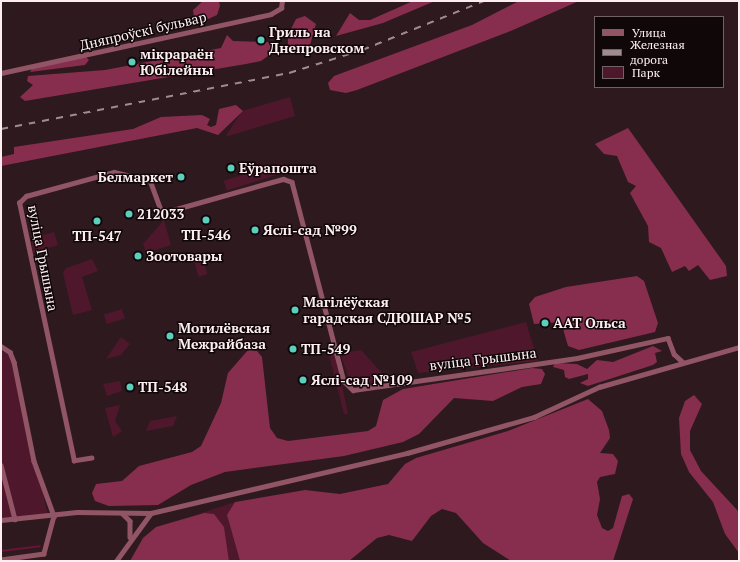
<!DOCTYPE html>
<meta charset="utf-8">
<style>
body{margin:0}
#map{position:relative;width:740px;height:562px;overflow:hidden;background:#2e191f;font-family:"PT Serif",serif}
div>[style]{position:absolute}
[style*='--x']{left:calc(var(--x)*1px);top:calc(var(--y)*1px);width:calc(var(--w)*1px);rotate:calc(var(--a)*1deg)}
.green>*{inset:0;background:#4f172b;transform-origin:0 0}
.forest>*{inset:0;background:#872e4e}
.stream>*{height:1.5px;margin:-0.75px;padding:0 0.75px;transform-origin:0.75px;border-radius:0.75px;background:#6b1237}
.minor>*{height:4.5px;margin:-2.25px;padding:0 2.25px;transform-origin:2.25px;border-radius:2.25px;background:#915566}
.rail>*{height:1.5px;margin-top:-0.75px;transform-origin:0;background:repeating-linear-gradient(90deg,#9f8c91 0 7px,transparent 0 14px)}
.dots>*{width:11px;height:11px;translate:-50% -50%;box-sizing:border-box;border:2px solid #100709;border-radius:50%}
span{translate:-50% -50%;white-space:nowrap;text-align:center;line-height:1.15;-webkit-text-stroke:3px #100709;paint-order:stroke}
.street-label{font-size:14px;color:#feeef2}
.poi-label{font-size:14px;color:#feeef2;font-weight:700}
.left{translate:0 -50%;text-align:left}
.right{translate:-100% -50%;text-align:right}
.frame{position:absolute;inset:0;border:2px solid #feeef2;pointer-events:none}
.legend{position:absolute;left:594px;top:16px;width:130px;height:72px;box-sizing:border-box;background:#100709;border:1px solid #6f6366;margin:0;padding:5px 7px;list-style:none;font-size:12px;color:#feeef2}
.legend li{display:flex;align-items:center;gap:8px;height:20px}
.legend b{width:20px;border:1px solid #6f6366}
</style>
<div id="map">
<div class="green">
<div style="clip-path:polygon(290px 97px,295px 116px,225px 137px,242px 111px)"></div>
<div style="left:282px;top:163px;width:10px;height:61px;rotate:73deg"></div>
<div style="clip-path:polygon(164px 220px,171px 245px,146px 253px,143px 244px)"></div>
<div style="clip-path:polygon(54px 232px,58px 245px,33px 253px,31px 238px)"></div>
<div style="left:202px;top:255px;width:20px;height:9px;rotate:75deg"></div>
<div style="clip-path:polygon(92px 259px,98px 271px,82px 277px,92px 310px,73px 315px,63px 273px,66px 268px)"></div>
<div style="left:122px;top:309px;width:10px;height:19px;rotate:73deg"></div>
<div style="clip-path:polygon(526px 322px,538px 361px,418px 373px,411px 352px)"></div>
<div style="clip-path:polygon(121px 337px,130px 344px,121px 355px,106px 359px)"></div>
<div style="clip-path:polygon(331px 344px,334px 347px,348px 414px,344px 414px,327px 347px)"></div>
<div style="clip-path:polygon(1px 350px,10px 356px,48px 515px,1px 518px)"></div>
<div style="clip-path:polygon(361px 350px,390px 382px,363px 390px,351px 384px,340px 353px)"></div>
<div style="clip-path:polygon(120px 381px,122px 391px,107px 396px,103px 384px)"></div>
<div style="clip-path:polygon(120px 405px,115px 421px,122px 431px,113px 437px,105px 408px)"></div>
<div style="clip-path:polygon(177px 416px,173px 426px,146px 431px,150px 421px)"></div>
<div style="clip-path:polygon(235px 502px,228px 519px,240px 561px,229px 561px,224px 527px,204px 513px,198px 514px)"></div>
</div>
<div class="forest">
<div style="clip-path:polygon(203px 1px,219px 1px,220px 6px,217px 15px,195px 25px,193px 10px)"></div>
<div style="clip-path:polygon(413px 1px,435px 1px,383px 23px,336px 36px,350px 13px,359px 20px,370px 20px)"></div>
<div style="clip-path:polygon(519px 1px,579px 1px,513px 30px,357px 90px,346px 93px,330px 90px,328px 83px,334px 76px,472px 25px)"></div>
<div style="clip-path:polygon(305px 16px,316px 24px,310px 45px,293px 50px,288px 45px,288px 35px,296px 19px)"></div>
<div style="clip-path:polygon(227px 35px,233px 41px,268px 42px,273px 47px,272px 53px,261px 61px,246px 64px,25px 101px,20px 97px,33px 85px,27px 81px,28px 76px,105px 70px,221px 48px)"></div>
<div style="clip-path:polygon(86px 57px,89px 60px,85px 65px,30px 72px,33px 67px)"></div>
<div style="clip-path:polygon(236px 105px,243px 111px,218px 135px,197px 128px,1px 166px,1px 157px,14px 154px,14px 147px,133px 129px,161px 117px,202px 115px,210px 119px,207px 125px,211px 127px,216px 125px,219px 109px)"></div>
<div style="clip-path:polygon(628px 128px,726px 266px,727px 276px,710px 280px,698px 265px,689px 271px,685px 266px,672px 272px,661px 248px,649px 242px,648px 226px,630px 193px,636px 186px,628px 182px,617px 156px,604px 154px,595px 144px)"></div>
<div style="clip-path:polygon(637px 276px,644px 281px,658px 323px,655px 332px,579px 350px,568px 346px,561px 322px,534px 324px,529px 304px,535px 297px,566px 287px)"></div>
<div style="clip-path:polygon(653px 346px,662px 351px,655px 353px,657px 362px,653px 365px,588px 386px,580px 383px,588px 379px,588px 374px,569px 379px,565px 377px,564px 370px,553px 367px,555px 363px,577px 364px,587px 369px,597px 360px,613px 362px)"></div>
<div style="clip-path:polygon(248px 350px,257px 351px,262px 357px,270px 428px,277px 438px,288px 441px,368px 431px,376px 426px,383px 400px,403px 389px,532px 368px,542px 369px,545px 374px,541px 384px,522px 387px,493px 401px,454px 398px,419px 434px,403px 442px,344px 456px,225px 472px,191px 485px,158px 505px,109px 506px,95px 501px,92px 493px,96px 484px,122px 481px,139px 466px,192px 452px,201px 446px,221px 403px,228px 373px)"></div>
<div style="clip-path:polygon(694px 395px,702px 404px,690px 431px,690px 450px,701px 471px,739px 512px,739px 553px,725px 534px,713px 502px,689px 472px,681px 454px,679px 418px,685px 401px)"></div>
<div style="clip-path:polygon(588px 399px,602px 411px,609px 430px,610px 438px,600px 453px,613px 454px,618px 461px,615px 474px,600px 477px,597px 482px,600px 499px,597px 515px,602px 528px,608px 531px,613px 528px,622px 496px,629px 494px,633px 499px,613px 561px,511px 561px,483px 543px,456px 513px,442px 509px,431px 516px,412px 541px,389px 535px,377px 538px,349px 561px,240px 561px,227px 515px,235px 502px,305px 490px,340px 494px,388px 484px,405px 464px,416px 458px,508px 431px)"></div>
<div style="clip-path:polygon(204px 513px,214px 514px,224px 527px,229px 561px,130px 561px,143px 538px,156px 527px)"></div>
</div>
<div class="stream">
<div style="--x:1;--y:551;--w:39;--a:-7"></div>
</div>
<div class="minor">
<div style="--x:1;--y:73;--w:276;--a:-12.3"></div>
<div style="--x:271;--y:14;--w:12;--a:-31"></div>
<div style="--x:281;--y:8;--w:7;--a:-82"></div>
<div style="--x:1;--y:346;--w:11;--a:34"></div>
<div style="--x:10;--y:352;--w:11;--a:68"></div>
<div style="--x:14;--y:362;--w:101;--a:78.6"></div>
<div style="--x:34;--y:461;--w:59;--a:70"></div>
<div style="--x:54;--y:516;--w:39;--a:105"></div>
<div style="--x:44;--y:554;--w:43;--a:172.1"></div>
<div style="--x:92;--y:458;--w:18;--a:171"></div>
<div style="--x:74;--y:461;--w:264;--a:-102"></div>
<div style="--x:19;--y:203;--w:10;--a:-45"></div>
<div style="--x:26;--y:196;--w:91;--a:-15.3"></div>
<div style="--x:114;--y:172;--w:37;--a:13"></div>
<div style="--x:150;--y:180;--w:35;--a:70"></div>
<div style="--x:162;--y:213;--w:126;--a:-15.7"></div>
<div style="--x:283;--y:179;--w:9;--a:18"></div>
<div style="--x:292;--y:182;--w:206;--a:75.4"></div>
<div style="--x:344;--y:381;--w:13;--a:45"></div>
<div style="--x:353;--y:390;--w:226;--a:-8.1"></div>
<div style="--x:577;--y:358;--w:93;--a:-12.4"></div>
<div style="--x:668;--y:338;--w:17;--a:69"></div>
<div style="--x:674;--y:354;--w:12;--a:42"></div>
<div style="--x:1;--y:465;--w:56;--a:75.5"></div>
<div style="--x:122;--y:513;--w:11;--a:45"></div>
<div style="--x:130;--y:521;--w:16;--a:90"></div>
<div style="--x:1;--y:520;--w:76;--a:-6"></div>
<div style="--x:77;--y:512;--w:74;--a:0.8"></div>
<div style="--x:151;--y:513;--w:263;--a:-13.2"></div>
<div style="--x:407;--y:453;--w:132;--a:-15.8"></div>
<div style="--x:534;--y:417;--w:72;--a:-24.8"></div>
<div style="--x:599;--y:387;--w:146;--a:-15.9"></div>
<div style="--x:116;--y:561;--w:59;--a:-53.9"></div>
</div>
<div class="rail">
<div style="--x:1;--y:129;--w:293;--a:-11"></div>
<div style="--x:289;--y:73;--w:77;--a:-17.5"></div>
<div style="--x:362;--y:50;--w:131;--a:-21.9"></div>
</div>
<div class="dots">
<div style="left:261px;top:40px;background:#5bcebc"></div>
<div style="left:132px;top:62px;background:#5bcebc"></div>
<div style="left:231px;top:168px;background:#5bcebc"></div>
<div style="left:181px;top:177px;background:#5bcebc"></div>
<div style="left:129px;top:214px;background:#5bcebc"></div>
<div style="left:206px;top:220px;background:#5bcebc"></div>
<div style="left:97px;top:221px;background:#5bcebc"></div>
<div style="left:255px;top:230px;background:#5bcebc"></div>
<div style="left:138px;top:256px;background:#5bcebc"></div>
<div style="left:295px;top:310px;background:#5bcebc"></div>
<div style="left:545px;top:323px;background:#5bcebc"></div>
<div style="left:170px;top:336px;background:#5bcebc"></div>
<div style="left:293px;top:349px;background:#5bcebc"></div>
<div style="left:303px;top:380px;background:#5bcebc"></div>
<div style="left:130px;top:387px;background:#5bcebc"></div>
</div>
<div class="street-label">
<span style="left:143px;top:31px;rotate:-13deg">Дняпроўскі бульвар</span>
<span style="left:43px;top:258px;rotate:79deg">вуліца Грышына</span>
<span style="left:483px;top:359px;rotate:-7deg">вуліца Грышына</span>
</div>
<div class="poi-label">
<span class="left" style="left:269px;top:40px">Гриль на<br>Днепровском</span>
<span class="left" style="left:140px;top:62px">мікрараён<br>Юбілейны</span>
<span class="left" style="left:239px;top:168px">Еўрапошта</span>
<span class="right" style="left:173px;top:177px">Белмаркет</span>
<span class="left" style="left:137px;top:214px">212033</span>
<span class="left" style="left:263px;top:230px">Яслі-сад №99</span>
<span style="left:206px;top:235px">ТП-546</span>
<span style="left:97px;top:236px">ТП-547</span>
<span class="left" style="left:146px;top:256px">Зоотовары</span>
<span class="left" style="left:303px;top:310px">Магілёўская<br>гарадская СДЮШАР №5</span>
<span class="left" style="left:553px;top:323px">ААТ Ольса</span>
<span class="left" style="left:178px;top:336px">Могилёвская<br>Межрайбаза</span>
<span class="left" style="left:301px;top:349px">ТП-549</span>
<span class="left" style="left:311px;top:380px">Яслі-сад №109</span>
<span class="left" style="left:138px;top:387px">ТП-548</span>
</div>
<div class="frame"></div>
<ul class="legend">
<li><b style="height:5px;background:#915566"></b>Улица</li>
<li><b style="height:5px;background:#9f8c91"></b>Железная дорога</li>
<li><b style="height:11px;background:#4f172b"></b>Парк</li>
</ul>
</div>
